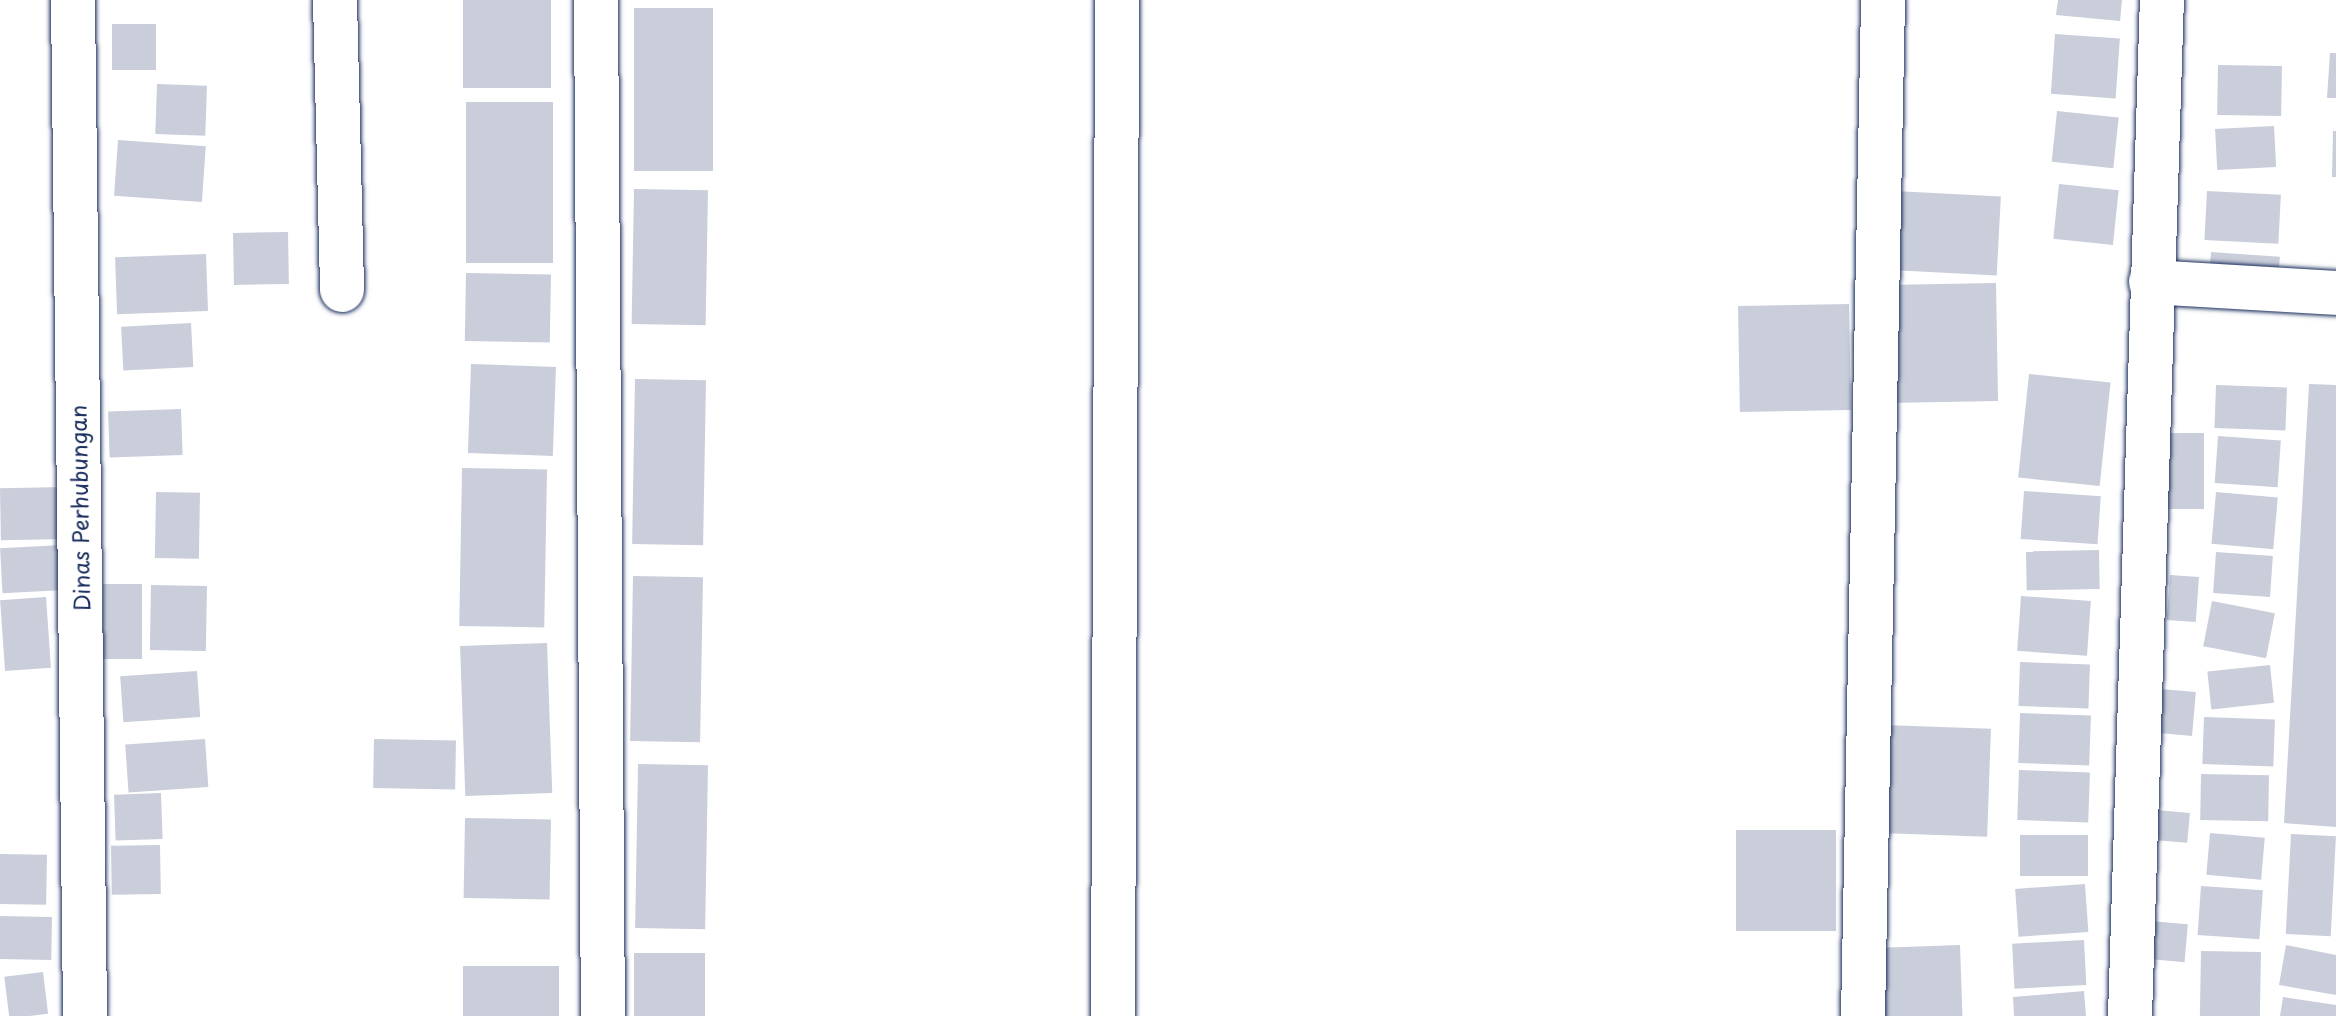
<!DOCTYPE html>
<style>
body{margin:0}
#map{position:relative;width:2336px;height:1016px;overflow:hidden;background:#fff;font-family:"Playpen Sans",sans-serif}
div>[style]{position:absolute}
[style*='--x']{left:calc(var(--x)*1px);top:calc(var(--y)*1px);width:calc(var(--w)*1px);rotate:calc(var(--a)*1deg)}
.building>*{inset:0;background:#caceda;transform-origin:0 0}
.roads{filter:drop-shadow(0 0 2px #1b2f5e) drop-shadow(0 0 2px #1b2f5e)}
.minor>*{height:44px;margin:-22px;padding:0 22px;transform-origin:22px;border-radius:22px;background:#fff}
span{translate:-50% -50%;white-space:nowrap;text-align:center;line-height:1.15;-webkit-text-stroke:6px #fff;paint-order:stroke}
.street-label{font-size:22px;color:#1b2f5e}
</style>
<div id="map">
<div class="building">
<div style="left:463px;top:0;width:88px;height:88px"></div>
<div style="clip-path:polygon(2058px 0,2122px 0,2120px 21px,2056px 15px)"></div>
<div style="left:634px;top:8px;width:79px;height:163px"></div>
<div style="left:112px;top:24px;width:44px;height:46px"></div>
<div style="left:2055px;top:34px;width:65px;height:60px;rotate:4deg"></div>
<div style="clip-path:polygon(2330px 53px,2336px 53px,2336px 98px,2327px 98px)"></div>
<div style="left:2218px;top:65px;width:64px;height:50px;rotate:1deg"></div>
<div style="left:157px;top:84px;width:50px;height:50px;rotate:2deg"></div>
<div style="left:466px;top:102px;width:87px;height:161px"></div>
<div style="left:2057px;top:111px;width:62px;height:51px;rotate:6deg"></div>
<div style="left:2274px;top:126px;width:41px;height:59px;rotate:87deg"></div>
<div style="clip-path:polygon(2333px 131px,2336px 131px,2336px 177px,2332px 177px)"></div>
<div style="left:118px;top:140px;width:88px;height:56px;rotate:4deg"></div>
<div style="left:2059px;top:184px;width:60px;height:55px;rotate:6deg"></div>
<div style="left:634px;top:189px;width:74px;height:135px;rotate:1deg"></div>
<div style="left:1895px;top:191px;width:106px;height:79px;rotate:3deg"></div>
<div style="left:2207px;top:191px;width:74px;height:49px;rotate:3deg"></div>
<div style="left:288px;top:232px;width:52px;height:55px;rotate:89deg"></div>
<div style="left:2211px;top:252px;width:69px;height:21px;rotate:4deg"></div>
<div style="left:206px;top:254px;width:57px;height:91px;rotate:88deg"></div>
<div style="left:466px;top:273px;width:85px;height:68px;rotate:1deg"></div>
<div style="left:1996px;top:283px;width:118px;height:111px;rotate:89deg"></div>
<div style="left:1849px;top:304px;width:106px;height:111px;rotate:89deg"></div>
<div style="left:191px;top:323px;width:44px;height:70px;rotate:87deg"></div>
<div style="left:471px;top:364px;width:85px;height:89px;rotate:2deg"></div>
<div style="left:2029px;top:374px;width:82px;height:104px;rotate:6deg"></div>
<div style="left:635px;top:379px;width:71px;height:165px;rotate:1deg"></div>
<div style="clip-path:polygon(2309px 384px,2336px 385px,2336px 827px,2284px 823px)"></div>
<div style="left:2216px;top:385px;width:71px;height:43px;rotate:2deg"></div>
<div style="left:181px;top:409px;width:46px;height:73px;rotate:88deg"></div>
<div style="left:2166px;top:433px;width:38px;height:76px"></div>
<div style="left:2218px;top:436px;width:63px;height:47px;rotate:4deg"></div>
<div style="left:462px;top:468px;width:85px;height:158px;rotate:1deg"></div>
<div style="left:65px;top:487px;width:52px;height:65px;rotate:89deg"></div>
<div style="left:2024px;top:491px;width:77px;height:48px;rotate:4deg"></div>
<div style="left:156px;top:492px;width:44px;height:66px;rotate:1deg"></div>
<div style="left:2216px;top:492px;width:62px;height:52px;rotate:5deg"></div>
<div style="left:62px;top:545px;width:45px;height:62px;rotate:87deg"></div>
<div style="left:2099px;top:550px;width:39px;height:73px;rotate:89deg"></div>
<div style="left:2216px;top:552px;width:57px;height:41px;rotate:4deg"></div>
<div style="left:2170px;top:575px;width:29px;height:45px;rotate:4deg"></div>
<div style="left:633px;top:576px;width:70px;height:165px;rotate:1deg"></div>
<div style="left:103px;top:584px;width:39px;height:75px"></div>
<div style="left:151px;top:585px;width:56px;height:65px;rotate:1deg"></div>
<div style="left:2021px;top:596px;width:70px;height:55px;rotate:4deg"></div>
<div style="left:46px;top:597px;width:71px;height:46px;rotate:86deg"></div>
<div style="left:2212px;top:601px;width:64px;height:46px;rotate:11deg"></div>
<div style="left:547px;top:643px;width:150px;height:87px;rotate:88deg"></div>
<div style="left:2020px;top:662px;width:70px;height:44px;rotate:2deg"></div>
<div style="left:2270px;top:665px;width:38px;height:63px;rotate:84deg"></div>
<div style="left:197px;top:671px;width:46px;height:77px;rotate:86deg"></div>
<div style="left:2161px;top:689px;width:35px;height:44px;rotate:5deg"></div>
<div style="left:2020px;top:713px;width:71px;height:50px;rotate:2deg"></div>
<div style="left:2204px;top:717px;width:71px;height:47px;rotate:2deg"></div>
<div style="left:1884px;top:725px;width:107px;height:108px;rotate:2deg"></div>
<div style="left:205px;top:739px;width:48px;height:80px;rotate:86deg"></div>
<div style="left:374px;top:739px;width:82px;height:49px;rotate:1deg"></div>
<div style="left:638px;top:764px;width:70px;height:164px;rotate:1deg"></div>
<div style="left:2019px;top:770px;width:71px;height:50px;rotate:2deg"></div>
<div style="left:2201px;top:774px;width:68px;height:46px;rotate:1deg"></div>
<div style="left:161px;top:793px;width:46px;height:47px;rotate:88deg"></div>
<div style="left:2156px;top:810px;width:34px;height:30px;rotate:5deg"></div>
<div style="left:465px;top:818px;width:86px;height:80px;rotate:1deg"></div>
<div style="left:1736px;top:830px;width:100px;height:101px"></div>
<div style="left:2210px;top:833px;width:55px;height:42px;rotate:5deg"></div>
<div style="left:2291px;top:834px;width:45px;height:100px;rotate:3deg"></div>
<div style="left:2020px;top:835px;width:68px;height:41px"></div>
<div style="left:160px;top:845px;width:49px;height:49px;rotate:89deg"></div>
<div style="left:0;top:854px;width:47px;height:50px;rotate:1deg"></div>
<div style="left:2085px;top:884px;width:48px;height:70px;rotate:86deg"></div>
<div style="left:2201px;top:886px;width:62px;height:49px;rotate:4deg"></div>
<div style="left:0;top:916px;width:52px;height:43px;rotate:1deg"></div>
<div style="left:2150px;top:921px;width:38px;height:38px;rotate:5deg"></div>
<div style="left:2084px;top:940px;width:45px;height:72px;rotate:87deg"></div>
<div style="left:1960px;top:945px;width:71px;height:78px;rotate:88deg"></div>
<div style="clip-path:polygon(2286px 945px,2336px 955px,2336px 995px,2279px 985px)"></div>
<div style="left:2201px;top:951px;width:60px;height:65px;rotate:1deg"></div>
<div style="left:634px;top:953px;width:71px;height:63px"></div>
<div style="left:559px;top:966px;width:50px;height:96px;rotate:90deg"></div>
<div style="left:43px;top:972px;width:42px;height:39px;rotate:83deg"></div>
<div style="clip-path:polygon(2084px 991px,2086px 1016px,2014px 1016px,2013px 997px)"></div>
<div style="clip-path:polygon(2283px 997px,2336px 1005px,2336px 1016px,2280px 1016px)"></div>
</div>
<div class="roads">
<div class="minor">
<div style="--x:73;--y:0;--w:1016;--a:89.32"></div>
<div style="--x:335;--y:0;--w:290;--a:88.6"></div>
<div style="--x:596;--y:0;--w:1016;--a:89.61"></div>
<div style="--x:2151;--y:282;--w:185;--a:3.4"></div>
<div style="--x:1113;--y:1016;--w:1016;--a:-89.77"></div>
<div style="--x:1863;--y:1016;--w:1016;--a:-88.87"></div>
<div style="--x:2130;--y:1016;--w:1017;--a:-88.2"></div>
</div>
</div>
<div class="street-label">
<span style="left:79px;top:508px;rotate:-91deg">Dinas Perhubungan</span>
</div>
</div>
